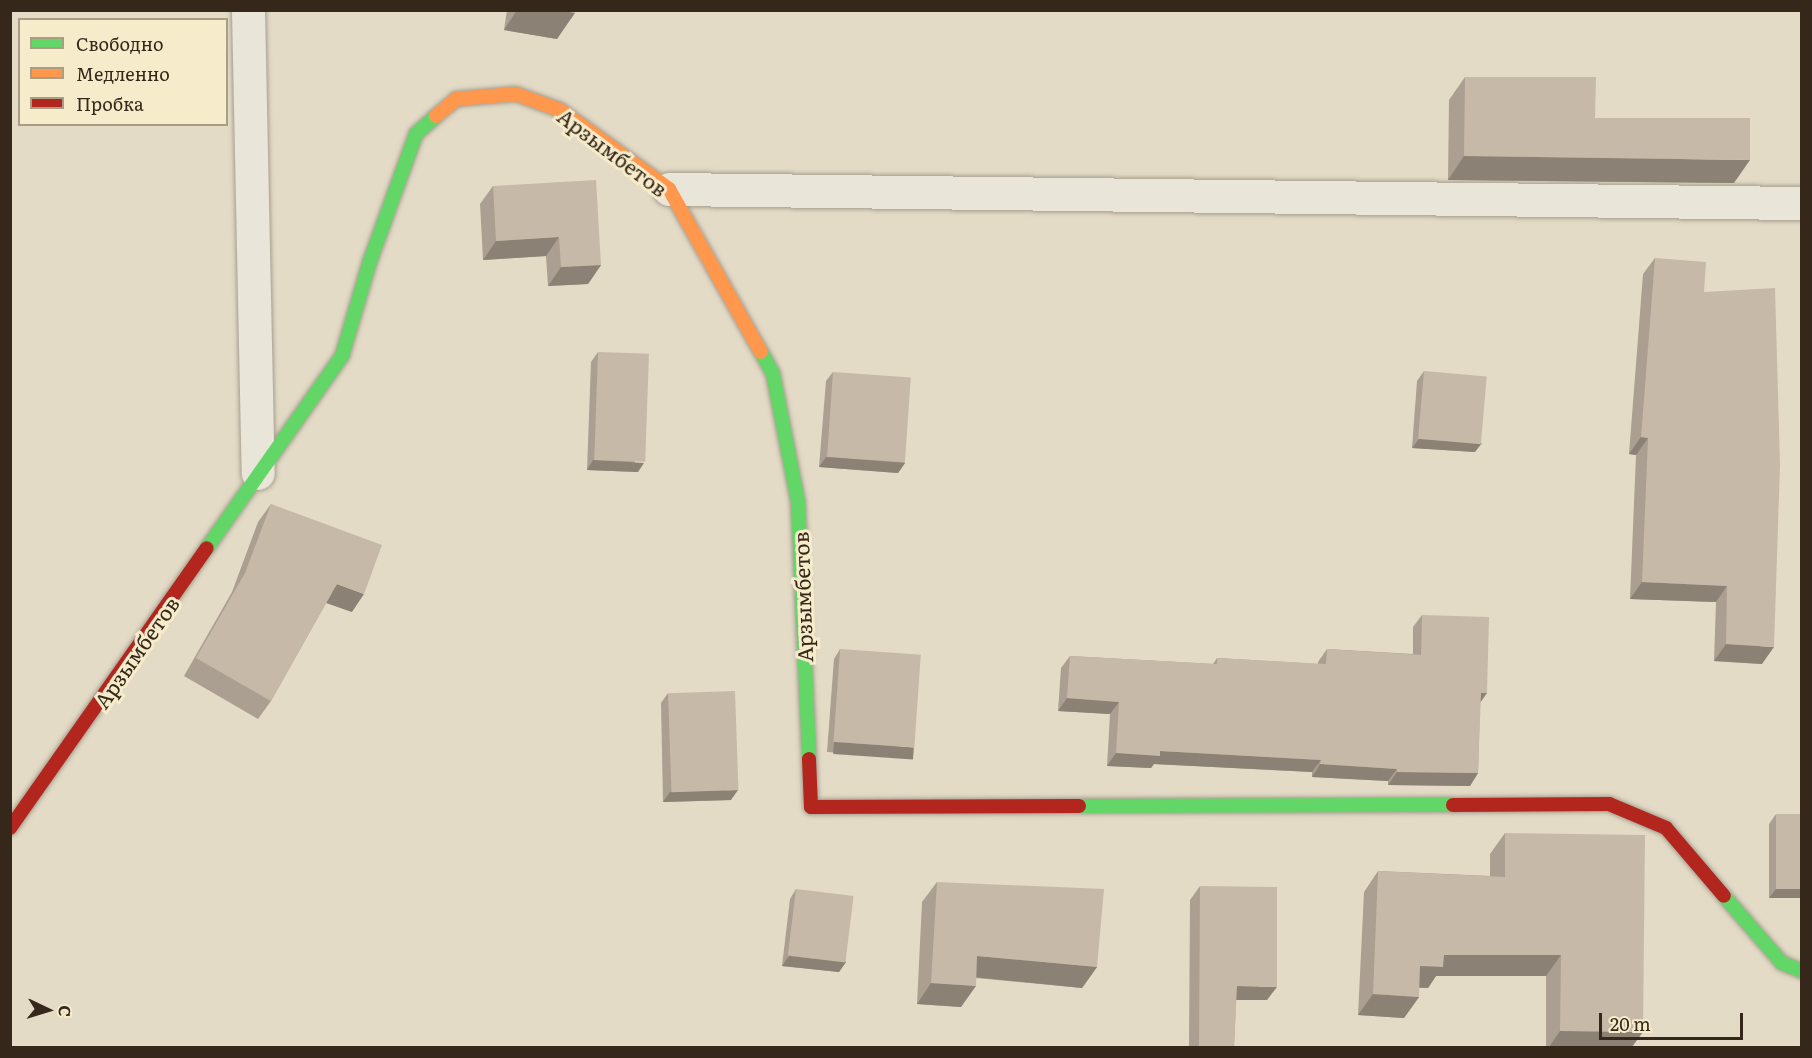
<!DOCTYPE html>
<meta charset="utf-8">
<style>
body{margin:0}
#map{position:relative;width:1812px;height:1058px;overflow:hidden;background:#e3dbc6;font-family:Literata,serif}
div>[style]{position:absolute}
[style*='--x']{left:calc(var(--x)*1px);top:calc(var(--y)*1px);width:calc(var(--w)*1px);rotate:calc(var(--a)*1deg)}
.roads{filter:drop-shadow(0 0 2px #a79f90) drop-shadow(0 0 2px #a79f90)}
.street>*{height:33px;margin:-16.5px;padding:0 16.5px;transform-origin:16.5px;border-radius:16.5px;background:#eae5d9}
.fast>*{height:14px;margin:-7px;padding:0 7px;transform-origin:7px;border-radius:7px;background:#63d668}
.slow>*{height:14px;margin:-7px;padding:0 7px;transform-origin:7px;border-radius:7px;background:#ff974d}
.jam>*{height:14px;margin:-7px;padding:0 7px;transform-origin:7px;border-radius:7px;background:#b3261e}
.wall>*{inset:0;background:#aa9f90}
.shaded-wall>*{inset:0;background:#8b8275;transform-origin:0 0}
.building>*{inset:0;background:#c6b9a7;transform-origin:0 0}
span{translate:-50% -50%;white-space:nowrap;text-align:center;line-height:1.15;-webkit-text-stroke:6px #f6ebca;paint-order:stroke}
.street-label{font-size:21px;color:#35271a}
.frame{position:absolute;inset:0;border:12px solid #35271a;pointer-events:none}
.legend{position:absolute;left:18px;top:18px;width:210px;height:108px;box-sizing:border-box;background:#f6ebca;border:2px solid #a99d84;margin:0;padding:8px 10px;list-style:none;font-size:18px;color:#35271a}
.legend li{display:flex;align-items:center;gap:12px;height:30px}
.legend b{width:30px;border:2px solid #a99d84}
.north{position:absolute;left:18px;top:980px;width:60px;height:60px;-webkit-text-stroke:4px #f6ebca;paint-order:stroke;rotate:94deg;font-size:16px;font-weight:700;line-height:24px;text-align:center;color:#35271a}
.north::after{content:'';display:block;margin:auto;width:21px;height:27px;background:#35271a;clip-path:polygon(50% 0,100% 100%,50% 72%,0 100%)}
.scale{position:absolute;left:1599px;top:1013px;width:144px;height:27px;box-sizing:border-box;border:3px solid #35271a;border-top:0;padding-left:8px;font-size:18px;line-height:21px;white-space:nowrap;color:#35271a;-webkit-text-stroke:4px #f6ebca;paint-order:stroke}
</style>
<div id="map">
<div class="roads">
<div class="street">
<div style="--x:248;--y:10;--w:463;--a:88.8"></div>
<div style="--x:669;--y:189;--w:1133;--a:0.71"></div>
</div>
<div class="fast">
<div style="--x:761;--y:352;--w:25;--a:61"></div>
<div style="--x:773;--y:374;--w:130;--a:78.9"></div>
<div style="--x:798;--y:502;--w:257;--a:87.5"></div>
<div style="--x:207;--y:548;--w:235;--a:-54.9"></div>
<div style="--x:342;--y:356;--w:99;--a:-73.6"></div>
<div style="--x:370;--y:261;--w:135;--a:-70.1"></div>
<div style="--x:416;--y:134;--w:27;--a:-42"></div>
<div style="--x:1079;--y:806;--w:374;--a:-0.2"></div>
<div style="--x:1724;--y:896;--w:89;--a:49.1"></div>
<div style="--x:1782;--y:963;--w:22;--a:22"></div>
</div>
<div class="slow">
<div style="--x:436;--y:116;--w:26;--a:-40"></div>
<div style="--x:456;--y:99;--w:60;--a:-4.8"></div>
<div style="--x:516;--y:94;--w:47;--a:20"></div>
<div style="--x:560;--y:110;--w:135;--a:35.9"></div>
<div style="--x:669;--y:189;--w:187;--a:60.6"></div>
</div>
<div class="jam">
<div style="--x:809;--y:759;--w:48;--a:87.6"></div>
<div style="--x:811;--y:807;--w:268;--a:-0.2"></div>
<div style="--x:1453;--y:805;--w:156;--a:-0.4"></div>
<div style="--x:1609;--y:804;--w:62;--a:22.8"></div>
<div style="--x:1666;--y:828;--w:89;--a:49.5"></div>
<div style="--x:10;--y:828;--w:342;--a:-54.9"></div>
</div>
</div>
<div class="wall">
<div style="clip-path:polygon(507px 10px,575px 10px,557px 39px,504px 30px)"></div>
<div style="clip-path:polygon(1465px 77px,1595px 118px,1734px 183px,1448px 180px,1449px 100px)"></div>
<div style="clip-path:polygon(493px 186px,601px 265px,588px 284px,548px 286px,546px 256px,483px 260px,480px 204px)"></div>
<div style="clip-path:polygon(1655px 258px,1704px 292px,1762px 664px,1714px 661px,1716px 602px,1630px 599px,1636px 455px,1629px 454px,1643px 274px)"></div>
<div style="clip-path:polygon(598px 352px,638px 472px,587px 470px,591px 362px)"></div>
<div style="clip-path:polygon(1424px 371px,1475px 452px,1412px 448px,1417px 381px)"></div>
<div style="clip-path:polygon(833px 372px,905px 463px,898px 473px,819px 467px,826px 381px)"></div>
<div style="clip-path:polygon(271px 504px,352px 612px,326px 603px,271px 701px,258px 719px,184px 676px,232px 592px,258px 522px)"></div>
<div style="clip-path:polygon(1422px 615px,1480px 703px,1478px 773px,1470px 786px,1388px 785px,1388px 781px,1312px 777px,1312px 772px,1154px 764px,1151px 768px,1107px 766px,1110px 714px,1058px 711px,1061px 668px,1070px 656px,1213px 664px,1217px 658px,1318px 664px,1318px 662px,1327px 649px,1413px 654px,1413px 627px)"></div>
<div style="clip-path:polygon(840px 649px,908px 758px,827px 752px,834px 659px)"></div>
<div style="clip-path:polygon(668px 693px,731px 800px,663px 802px,661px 703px)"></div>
<div style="clip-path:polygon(1776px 814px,1802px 814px,1802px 898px,1769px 898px,1769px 824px)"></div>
<div style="clip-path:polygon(1505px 833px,1632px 1047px,1546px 1047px,1546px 976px,1436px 976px,1428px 988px,1419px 988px,1419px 997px,1404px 1018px,1358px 1015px,1364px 892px,1378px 871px,1490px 876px,1490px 854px)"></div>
<div style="clip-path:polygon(937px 882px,1097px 967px,1082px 988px,976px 978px,961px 1007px,917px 1004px,922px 902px)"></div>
<div style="clip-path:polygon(1200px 886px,1267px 1000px,1236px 1000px,1234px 1047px,1189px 1047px,1190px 900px)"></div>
<div style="clip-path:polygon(796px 889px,846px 962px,839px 972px,782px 966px,790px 899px)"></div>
</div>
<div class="shaded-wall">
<div style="clip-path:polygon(517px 10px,559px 10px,575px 13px,557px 39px,504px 30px)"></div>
<div style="clip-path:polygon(1464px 156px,1750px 160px,1734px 183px,1448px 180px)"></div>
<div style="clip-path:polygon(559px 237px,546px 256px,483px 260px,496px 241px)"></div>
<div style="clip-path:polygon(601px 265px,588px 284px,548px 286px,561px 267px)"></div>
<div style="clip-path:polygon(1641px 437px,1648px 438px,1636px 455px,1629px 454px)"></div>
<div style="clip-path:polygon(1419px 439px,1482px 443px,1475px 452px,1412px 448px)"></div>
<div style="clip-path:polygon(826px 457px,905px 463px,898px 473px,819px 467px)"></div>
<div style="clip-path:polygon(593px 460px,644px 463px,638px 472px,587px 470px)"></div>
<div style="clip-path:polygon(1642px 582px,1727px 586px,1716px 602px,1630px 599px)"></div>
<div style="clip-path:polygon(337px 584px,364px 594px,352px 612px,324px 602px)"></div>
<div style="clip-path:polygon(1726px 644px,1774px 647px,1762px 664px,1714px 661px)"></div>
<div style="clip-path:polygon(1481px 693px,1487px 693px,1478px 706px)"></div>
<div style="clip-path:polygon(1067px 698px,1119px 702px,1110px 714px,1058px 711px)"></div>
<div style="left:834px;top:742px;width:80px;height:12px;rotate:4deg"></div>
<div style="clip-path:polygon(1160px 751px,1321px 760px,1312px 772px,1154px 764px,1151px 768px,1107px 766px,1116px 753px)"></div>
<div style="clip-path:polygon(1320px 764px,1397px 769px,1388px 781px,1312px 777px)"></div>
<div style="clip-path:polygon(1397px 772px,1478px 773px,1470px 786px,1388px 785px)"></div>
<div style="clip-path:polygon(738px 790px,731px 800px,663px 802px,670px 792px)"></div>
<div style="clip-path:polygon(1776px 889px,1802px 889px,1802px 898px,1769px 898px)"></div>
<div style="clip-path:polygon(1444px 955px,1561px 955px,1546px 976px,1436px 976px,1428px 988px,1405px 987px,1420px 966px)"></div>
<div style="clip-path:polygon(789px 956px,846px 962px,839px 972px,782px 966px)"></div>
<div style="clip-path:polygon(977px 956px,1097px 967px,1082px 988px,963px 976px)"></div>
<div style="clip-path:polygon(931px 983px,976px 986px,961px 1007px,917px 1004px)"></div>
<div style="clip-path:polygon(1237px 986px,1277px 987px,1267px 1000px,1227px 1000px)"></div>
<div style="clip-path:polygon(1373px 994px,1419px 997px,1404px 1018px,1358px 1015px)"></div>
<div style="clip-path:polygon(1560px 1031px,1643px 1032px,1632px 1047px,1549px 1047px)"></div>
</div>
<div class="building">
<div style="clip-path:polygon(559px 10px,575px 10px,575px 13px)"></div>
<div style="clip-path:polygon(1465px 77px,1596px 77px,1595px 118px,1750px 118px,1750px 160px,1464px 156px)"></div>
<div style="clip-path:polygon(596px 180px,601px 265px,561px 267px,559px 237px,496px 241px,493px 186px)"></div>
<div style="clip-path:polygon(1655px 258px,1706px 262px,1704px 292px,1775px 288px,1780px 465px,1774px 647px,1726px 644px,1727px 586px,1642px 582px,1648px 438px,1641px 437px)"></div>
<div style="left:598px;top:352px;width:51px;height:108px;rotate:2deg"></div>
<div style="left:1424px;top:371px;width:63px;height:68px;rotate:5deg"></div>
<div style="left:833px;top:372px;width:78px;height:85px;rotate:4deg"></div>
<div style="clip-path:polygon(271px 504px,382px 545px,364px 594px,337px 584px,271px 701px,196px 658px,245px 573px)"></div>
<div style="clip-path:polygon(1422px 615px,1489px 617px,1487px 693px,1481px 693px,1478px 773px,1397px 772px,1397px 769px,1320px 764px,1321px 760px,1160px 751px,1160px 756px,1116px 753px,1119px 702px,1067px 698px,1070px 656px,1217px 664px,1217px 658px,1326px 664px,1327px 649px,1421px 655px)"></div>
<div style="left:840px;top:649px;width:81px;height:93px;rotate:4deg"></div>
<div style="left:735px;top:691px;width:99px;height:67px;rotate:88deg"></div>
<div style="left:1776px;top:814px;width:26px;height:75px"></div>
<div style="clip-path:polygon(1505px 833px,1645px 835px,1643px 1032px,1560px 1031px,1561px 955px,1444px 955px,1443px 967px,1420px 966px,1419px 997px,1373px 994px,1378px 871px,1505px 877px)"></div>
<div style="clip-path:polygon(937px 882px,1104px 889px,1097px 967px,977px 956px,976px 986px,931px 983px)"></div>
<div style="clip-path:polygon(1200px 886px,1277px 887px,1277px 987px,1237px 986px,1234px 1047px,1199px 1047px)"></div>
<div style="left:796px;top:889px;width:58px;height:67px;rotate:7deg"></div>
</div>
<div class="street-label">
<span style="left:613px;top:152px;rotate:37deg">Арзымбетов</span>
<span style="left:802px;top:597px;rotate:-92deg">Арзымбетов</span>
<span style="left:136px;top:652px;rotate:-55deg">Арзымбетов</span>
</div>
<div class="frame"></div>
<ul class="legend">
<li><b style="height:8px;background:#63d668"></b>Свободно</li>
<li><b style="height:8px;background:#ff974d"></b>Медленно</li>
<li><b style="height:8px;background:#b3261e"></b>Пробка</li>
</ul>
<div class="north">С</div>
<div class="scale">20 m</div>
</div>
